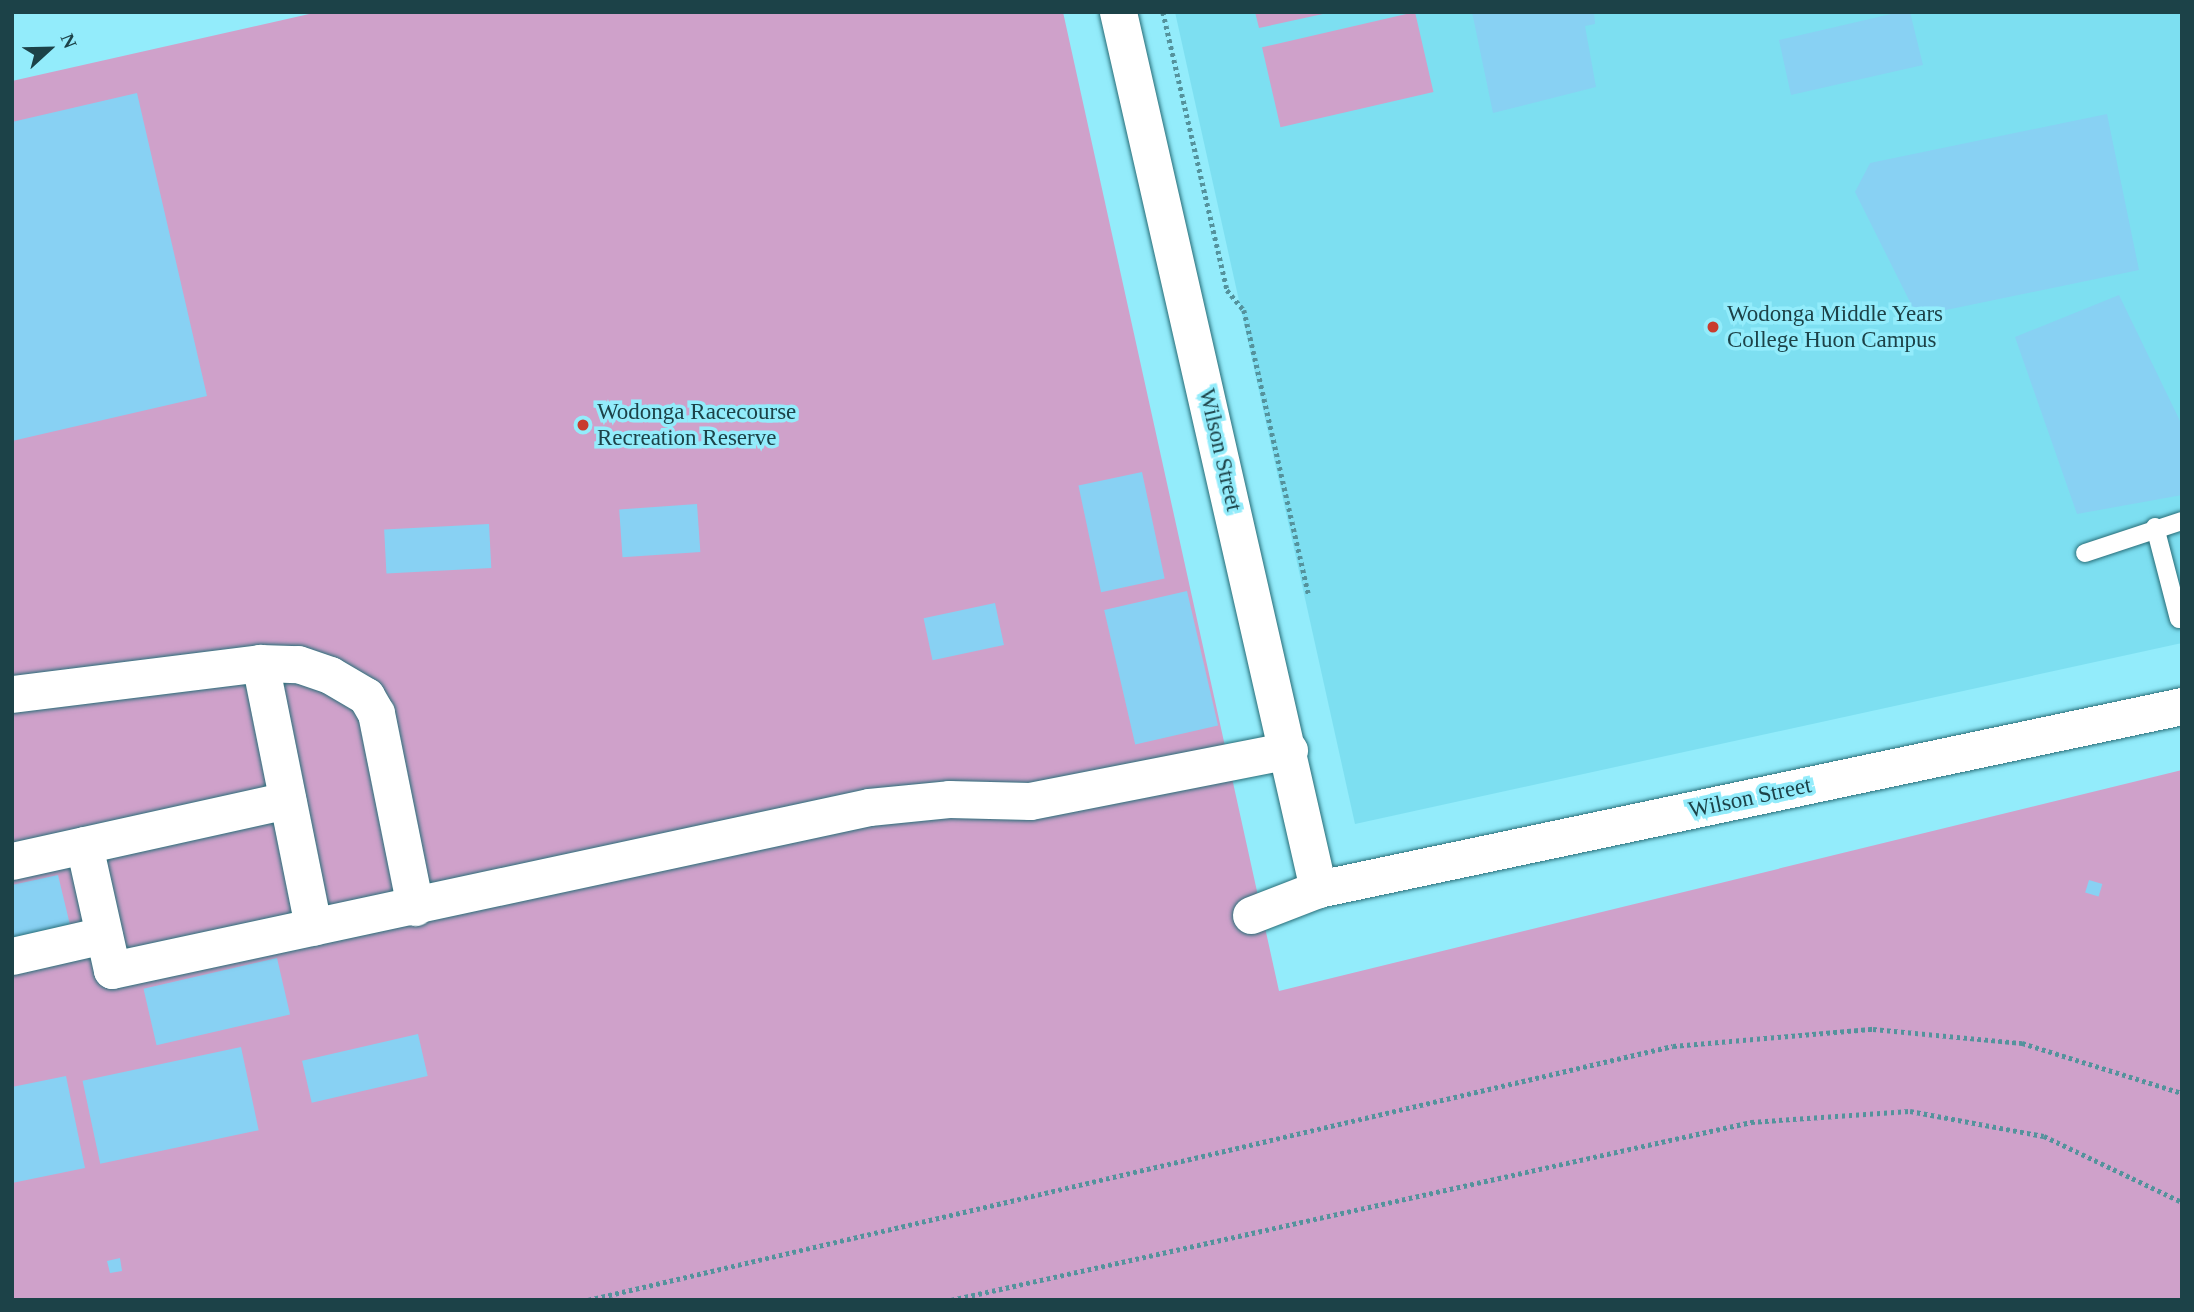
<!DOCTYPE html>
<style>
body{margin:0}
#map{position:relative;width:2194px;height:1312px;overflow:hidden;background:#93ecfb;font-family:"Times New Roman",serif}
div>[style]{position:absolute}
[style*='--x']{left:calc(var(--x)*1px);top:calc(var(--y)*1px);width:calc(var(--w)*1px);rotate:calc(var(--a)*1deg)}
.built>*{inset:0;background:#7ddff1}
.green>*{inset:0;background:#cfa1ca;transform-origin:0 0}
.building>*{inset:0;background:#88d1f3;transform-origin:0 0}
.path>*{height:4.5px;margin-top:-2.25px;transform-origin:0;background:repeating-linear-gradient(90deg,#54929c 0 3.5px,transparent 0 7px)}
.roads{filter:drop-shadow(0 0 2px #276c77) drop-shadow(0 0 2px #276c77)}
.service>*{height:18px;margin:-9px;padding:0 9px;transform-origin:9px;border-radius:9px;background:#fff}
.minor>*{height:37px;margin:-18.5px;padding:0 18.5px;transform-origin:18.5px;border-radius:18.5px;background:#fff}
.dots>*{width:19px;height:19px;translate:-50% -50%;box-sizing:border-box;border:4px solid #93ecfb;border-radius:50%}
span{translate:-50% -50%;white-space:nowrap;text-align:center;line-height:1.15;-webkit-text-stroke:7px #93ecfb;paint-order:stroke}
.poi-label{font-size:23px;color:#1c4248}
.left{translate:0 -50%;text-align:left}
.street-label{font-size:23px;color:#1c4248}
.frame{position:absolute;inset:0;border:14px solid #1c4248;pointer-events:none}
.north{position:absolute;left:14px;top:14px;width:70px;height:70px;-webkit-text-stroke:5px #93ecfb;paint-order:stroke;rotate:68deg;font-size:19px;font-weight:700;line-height:28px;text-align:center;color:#1c4248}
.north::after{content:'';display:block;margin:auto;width:24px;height:32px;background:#1c4248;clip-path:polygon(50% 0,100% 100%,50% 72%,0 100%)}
</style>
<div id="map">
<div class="built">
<div style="clip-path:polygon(1175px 12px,2182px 12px,2182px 643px,1355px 824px)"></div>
</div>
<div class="green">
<div style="clip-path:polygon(318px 12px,1063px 12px,1279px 991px,2182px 770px,2182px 1300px,12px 1300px,12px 81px)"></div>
<div style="clip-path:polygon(1255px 12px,1332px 12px,1259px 28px)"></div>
<div style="left:1415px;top:12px;width:82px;height:157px;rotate:77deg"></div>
</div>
<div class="building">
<div style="clip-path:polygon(1472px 12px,1594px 12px,1595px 24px,1585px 26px,1596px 87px,1493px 113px)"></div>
<div style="clip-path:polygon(1900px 12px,1910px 12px,1923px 65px,1791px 95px,1779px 40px)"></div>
<div style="clip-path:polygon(137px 93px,207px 396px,12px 441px,12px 122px)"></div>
<div style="clip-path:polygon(2107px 114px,2139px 270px,1917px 316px,1855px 192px,1870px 163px)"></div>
<div style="clip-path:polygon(2119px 295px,2182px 425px,2182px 495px,2077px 514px,2015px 337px)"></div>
<div style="left:1142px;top:472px;width:109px;height:65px;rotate:78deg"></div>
<div style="left:697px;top:504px;width:48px;height:78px;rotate:86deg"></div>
<div style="left:489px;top:524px;width:44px;height:105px;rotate:87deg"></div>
<div style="left:1187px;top:591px;width:138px;height:85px;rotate:77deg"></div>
<div style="left:995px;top:603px;width:43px;height:73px;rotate:78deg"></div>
<div style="clip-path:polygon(58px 875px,71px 929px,12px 942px,12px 885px)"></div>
<div style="left:2089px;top:880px;width:14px;height:13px;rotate:17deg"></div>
<div style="left:277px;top:958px;width:58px;height:137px;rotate:77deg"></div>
<div style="left:418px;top:1034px;width:43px;height:119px;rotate:77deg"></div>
<div style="left:241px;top:1047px;width:85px;height:162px;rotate:78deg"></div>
<div style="clip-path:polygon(66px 1076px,85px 1168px,12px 1183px,12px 1087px)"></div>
<div style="clip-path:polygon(120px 1258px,122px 1271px,110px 1273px,107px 1261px)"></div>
</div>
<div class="path">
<div style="--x:1163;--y:12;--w:285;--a:77"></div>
<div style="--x:1227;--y:290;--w:26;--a:50"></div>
<div style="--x:1244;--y:310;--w:293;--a:77.2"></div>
<div style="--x:588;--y:1300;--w:1114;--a:-13.18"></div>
<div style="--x:1673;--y:1046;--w:201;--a:-4.9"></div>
<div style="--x:1873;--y:1029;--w:150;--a:5.4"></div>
<div style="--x:2022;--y:1043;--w:168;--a:17.4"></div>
<div style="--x:951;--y:1300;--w:820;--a:-12.54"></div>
<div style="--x:1751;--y:1122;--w:159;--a:-4"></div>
<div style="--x:1910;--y:1111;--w:136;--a:10.6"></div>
<div style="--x:2044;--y:1136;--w:153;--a:25.6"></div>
</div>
<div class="roads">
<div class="service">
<div style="--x:2155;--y:527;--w:95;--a:75.4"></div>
<div style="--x:2085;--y:553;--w:102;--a:-18.3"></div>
</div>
<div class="minor">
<div style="--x:1118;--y:12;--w:900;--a:77.15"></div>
<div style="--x:260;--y:663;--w:269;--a:78.6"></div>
<div style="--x:12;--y:694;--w:250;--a:-7.1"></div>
<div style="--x:260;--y:663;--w:38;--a:2"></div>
<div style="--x:298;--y:664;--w:34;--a:19"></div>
<div style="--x:330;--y:675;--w:42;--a:30.3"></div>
<div style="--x:366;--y:696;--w:20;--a:60"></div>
<div style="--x:376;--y:713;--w:198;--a:78.6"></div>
<div style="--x:84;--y:845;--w:128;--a:77.4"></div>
<div style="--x:112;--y:970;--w:774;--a:-12.15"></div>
<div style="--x:869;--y:807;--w:80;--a:-5.7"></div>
<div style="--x:949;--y:799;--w:81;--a:1.4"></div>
<div style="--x:1030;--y:801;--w:264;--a:-11.1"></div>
<div style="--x:12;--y:861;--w:282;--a:-12.5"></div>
<div style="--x:1251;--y:915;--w:72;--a:-21.2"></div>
<div style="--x:1318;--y:889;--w:883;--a:-11.96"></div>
<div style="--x:12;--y:956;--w:94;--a:-12.9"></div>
</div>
</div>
<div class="dots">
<div style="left:1713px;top:327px;background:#c93c2e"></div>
<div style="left:583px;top:425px;background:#c93c2e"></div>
</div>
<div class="poi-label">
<span class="left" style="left:1727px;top:327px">Wodonga Middle Years<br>College Huon Campus</span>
<span class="left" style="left:597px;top:425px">Wodonga Racecourse<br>Recreation Reserve</span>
</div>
<div class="street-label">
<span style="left:1220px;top:450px;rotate:77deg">Wilson Street</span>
<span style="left:1750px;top:798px;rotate:-12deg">Wilson Street</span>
</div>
<div class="frame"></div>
<div class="north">N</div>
</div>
